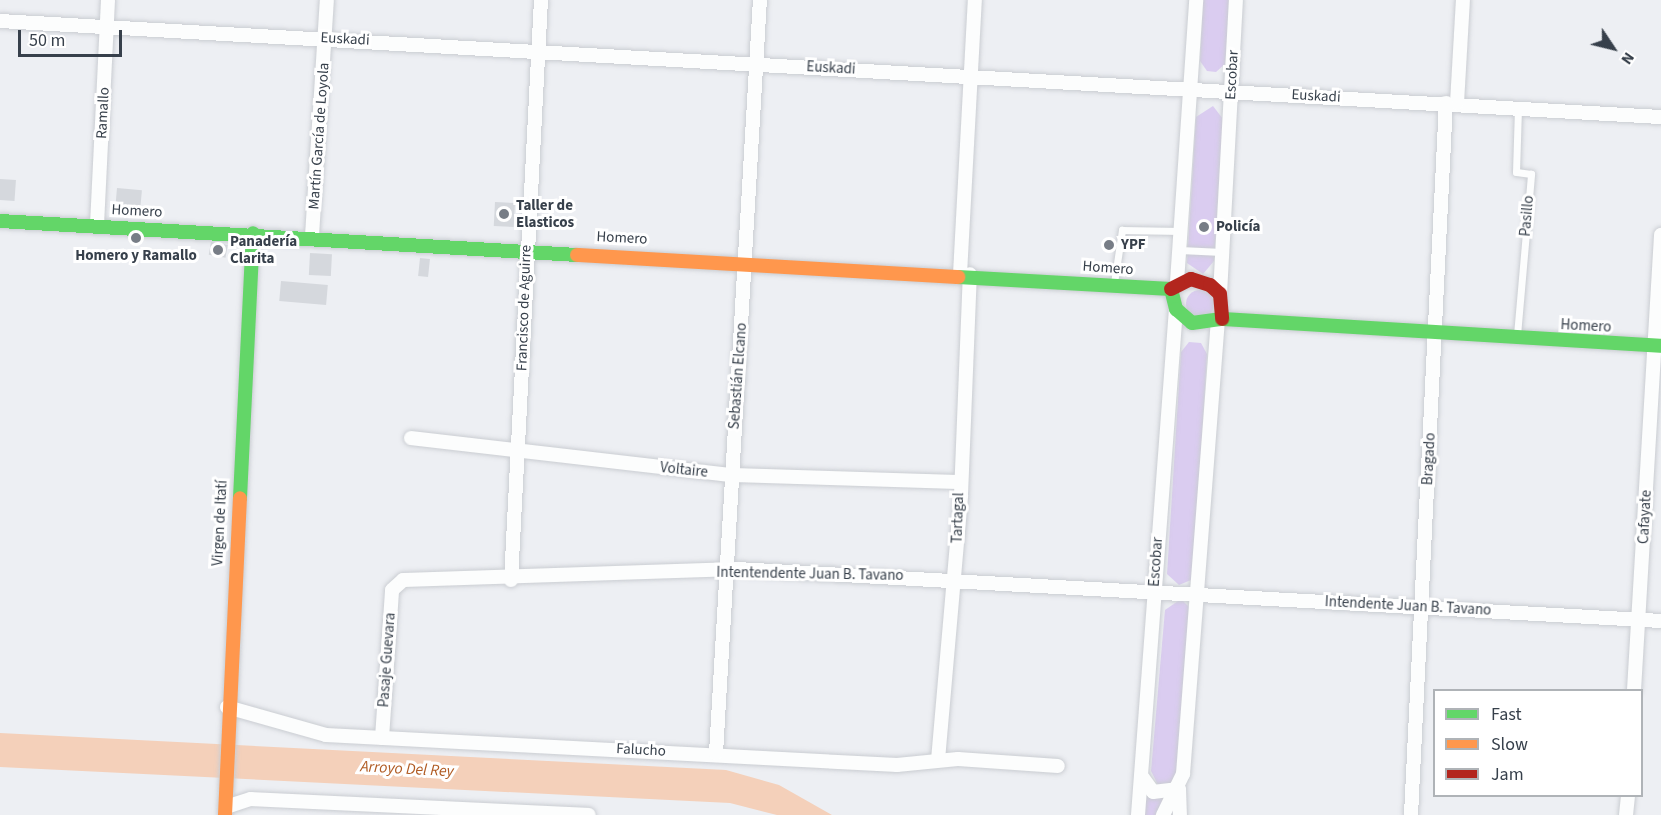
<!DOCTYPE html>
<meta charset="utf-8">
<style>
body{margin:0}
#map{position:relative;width:1661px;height:815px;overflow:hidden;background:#edeff3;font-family:"Source Sans 3",sans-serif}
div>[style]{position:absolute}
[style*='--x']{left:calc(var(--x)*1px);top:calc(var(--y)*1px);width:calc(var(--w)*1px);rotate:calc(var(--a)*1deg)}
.green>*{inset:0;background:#daccf0}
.round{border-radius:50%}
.water>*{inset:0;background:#f4d0ba}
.building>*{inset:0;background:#d5d8dd;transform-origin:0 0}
.roads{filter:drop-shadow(0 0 2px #cacdd2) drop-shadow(0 0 2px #cacdd2)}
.lane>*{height:7px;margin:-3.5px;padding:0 3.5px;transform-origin:3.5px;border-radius:3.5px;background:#fcfdfd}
.street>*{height:14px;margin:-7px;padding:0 7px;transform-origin:7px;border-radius:7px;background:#fcfdfd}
.fast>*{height:14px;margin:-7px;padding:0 7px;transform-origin:7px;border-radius:7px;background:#63d668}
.slow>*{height:14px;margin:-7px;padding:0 7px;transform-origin:7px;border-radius:7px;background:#ff974d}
.jam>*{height:14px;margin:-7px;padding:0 7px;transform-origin:7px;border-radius:7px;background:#b3261e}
.dots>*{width:16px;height:16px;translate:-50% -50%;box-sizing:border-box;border:3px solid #fff;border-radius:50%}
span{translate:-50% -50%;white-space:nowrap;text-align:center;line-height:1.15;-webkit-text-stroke:6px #fff;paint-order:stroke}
.street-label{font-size:15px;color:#37404b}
.poi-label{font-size:15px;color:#37404b;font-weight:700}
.left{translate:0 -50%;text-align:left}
.water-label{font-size:16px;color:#b05b23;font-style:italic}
.legend{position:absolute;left:1433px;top:689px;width:210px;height:108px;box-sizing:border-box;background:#fff;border:2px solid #afb3b7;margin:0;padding:8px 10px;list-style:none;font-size:18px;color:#37404b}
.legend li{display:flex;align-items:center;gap:12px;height:30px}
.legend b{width:30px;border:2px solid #afb3b7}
.north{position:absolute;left:1583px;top:18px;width:60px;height:60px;-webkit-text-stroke:4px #fff;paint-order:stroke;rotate:125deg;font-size:16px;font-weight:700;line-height:24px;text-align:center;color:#37404b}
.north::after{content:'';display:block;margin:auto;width:21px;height:27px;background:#37404b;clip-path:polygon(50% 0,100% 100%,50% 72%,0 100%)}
.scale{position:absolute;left:18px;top:30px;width:104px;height:27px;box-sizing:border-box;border:3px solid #37404b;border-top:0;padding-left:8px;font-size:18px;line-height:21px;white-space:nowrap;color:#37404b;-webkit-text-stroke:4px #fff;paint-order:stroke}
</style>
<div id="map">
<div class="green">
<div style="clip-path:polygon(1203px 0,1230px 0,1225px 64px,1216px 72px,1207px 71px,1200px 61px)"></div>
<div style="clip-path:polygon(1213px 106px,1223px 119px,1214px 261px,1203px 274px,1187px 263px,1196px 117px)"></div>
<div class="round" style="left:1186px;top:290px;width:28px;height:28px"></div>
<div style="clip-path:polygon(1189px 342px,1201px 343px,1207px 354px,1194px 572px,1191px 580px,1179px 585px,1167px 574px,1181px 352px)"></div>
<div style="clip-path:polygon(1181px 599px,1190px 608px,1177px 773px,1171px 785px,1158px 785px,1151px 771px,1165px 610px)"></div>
<div style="clip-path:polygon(1145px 788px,1167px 798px,1155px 815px,1142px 815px)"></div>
</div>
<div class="water">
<div style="clip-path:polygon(0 733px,726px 770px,779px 785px,832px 815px,777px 815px,730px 803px,0 767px)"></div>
</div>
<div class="building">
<div style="left:0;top:179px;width:16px;height:21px;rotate:4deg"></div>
<div style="left:117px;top:188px;width:25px;height:19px;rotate:5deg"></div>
<div style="left:495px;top:202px;width:20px;height:24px;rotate:3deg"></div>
<div style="left:211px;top:242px;width:17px;height:13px;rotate:10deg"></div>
<div style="left:310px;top:253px;width:22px;height:22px;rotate:3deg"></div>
<div style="left:420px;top:258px;width:10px;height:18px;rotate:6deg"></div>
<div style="left:281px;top:281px;width:47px;height:20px;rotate:5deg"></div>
</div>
<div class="roads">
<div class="lane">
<div style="--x:1180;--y:250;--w:42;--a:2.7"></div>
<div style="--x:1114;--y:283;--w:54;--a:-81.4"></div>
<div style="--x:1122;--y:230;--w:59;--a:1"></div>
<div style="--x:1517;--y:335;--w:162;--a:-85"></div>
<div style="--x:1531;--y:174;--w:15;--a:-172"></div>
<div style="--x:1516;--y:172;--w:64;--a:-88.2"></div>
</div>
<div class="street">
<div style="--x:0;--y:21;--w:1664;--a:3.31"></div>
<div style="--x:1457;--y:103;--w:103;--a:-86.7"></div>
<div style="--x:97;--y:225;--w:225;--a:-87.2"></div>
<div style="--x:312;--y:236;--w:236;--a:-86.4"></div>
<div style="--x:960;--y:274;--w:274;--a:-86.9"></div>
<div style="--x:1177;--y:282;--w:283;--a:-86.1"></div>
<div style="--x:1220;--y:294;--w:294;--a:-86.9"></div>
<div style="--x:411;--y:438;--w:323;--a:6.6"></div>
<div style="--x:732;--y:475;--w:227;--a:1.8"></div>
<div style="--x:511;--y:580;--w:581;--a:-87.04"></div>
<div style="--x:1634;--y:690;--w:456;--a:-86.6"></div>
<div style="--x:227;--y:707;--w:103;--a:15.8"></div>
<div style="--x:326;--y:735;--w:572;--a:3.01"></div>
<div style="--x:897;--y:765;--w:61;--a:-5.6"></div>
<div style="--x:958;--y:759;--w:100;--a:4"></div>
<div style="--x:382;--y:738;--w:148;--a:-86.1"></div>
<div style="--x:392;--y:590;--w:15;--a:-42"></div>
<div style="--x:403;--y:580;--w:334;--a:-1.9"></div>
<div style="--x:737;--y:569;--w:925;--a:3.22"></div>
<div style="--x:716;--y:753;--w:754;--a:-86.66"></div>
<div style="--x:938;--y:760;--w:266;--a:-85"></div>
<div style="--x:961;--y:495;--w:221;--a:-87.7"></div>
<div style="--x:1143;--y:778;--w:17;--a:54"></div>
<div style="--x:1153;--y:792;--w:26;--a:-7"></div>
<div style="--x:1179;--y:789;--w:26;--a:88"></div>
<div style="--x:226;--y:807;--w:26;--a:-18"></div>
<div style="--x:251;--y:799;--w:338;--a:2.7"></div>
<div style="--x:1138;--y:815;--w:507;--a:-85.71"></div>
<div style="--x:1163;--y:815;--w:46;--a:-64"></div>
<div style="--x:1183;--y:774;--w:452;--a:-85.6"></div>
<div style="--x:1411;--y:815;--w:713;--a:-87.19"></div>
<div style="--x:1626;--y:815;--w:19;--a:-84"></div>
</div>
<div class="fast">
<div style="--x:0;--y:221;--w:578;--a:3.37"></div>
<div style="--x:958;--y:277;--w:213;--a:3.2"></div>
<div style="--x:1171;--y:289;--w:21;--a:76"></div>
<div style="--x:1176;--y:309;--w:21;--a:41"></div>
<div style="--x:1192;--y:323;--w:30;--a:-8"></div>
<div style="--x:1222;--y:319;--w:440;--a:3.5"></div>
<div style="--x:240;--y:498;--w:265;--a:-87.2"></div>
</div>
<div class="slow">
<div style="--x:577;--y:255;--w:382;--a:3.3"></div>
<div style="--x:225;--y:815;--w:317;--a:-87.3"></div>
</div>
<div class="jam">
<div style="--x:1171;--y:289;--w:22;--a:-27"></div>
<div style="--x:1191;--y:279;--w:20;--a:18"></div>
<div style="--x:1210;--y:285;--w:13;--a:42"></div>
<div style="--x:1220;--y:294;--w:25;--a:85"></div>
</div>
</div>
<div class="dots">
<div style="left:504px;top:214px;background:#777d86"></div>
<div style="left:1204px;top:227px;background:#777d86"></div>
<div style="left:136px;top:238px;background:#777d86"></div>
<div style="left:1109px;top:245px;background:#777d86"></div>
<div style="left:218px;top:250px;background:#777d86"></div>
</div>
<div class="street-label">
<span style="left:345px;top:39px;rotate:3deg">Euskadi</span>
<span style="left:831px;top:68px;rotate:3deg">Euskadi</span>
<span style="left:1232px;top:75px;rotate:-87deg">Escobar</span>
<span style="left:1316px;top:96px;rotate:3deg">Euskadi</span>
<span style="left:103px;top:113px;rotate:-87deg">Ramallo</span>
<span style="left:319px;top:136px;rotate:-86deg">Martín García de Loyola</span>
<span style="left:137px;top:211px;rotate:3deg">Homero</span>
<span style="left:1527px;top:216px;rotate:-85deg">Pasillo</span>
<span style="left:622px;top:238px;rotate:3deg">Homero</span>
<span style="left:1108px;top:268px;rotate:4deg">Homero</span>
<span style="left:524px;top:308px;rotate:-88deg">Francisco de Aguirre</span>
<span style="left:1586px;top:326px;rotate:3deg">Homero</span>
<span style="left:738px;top:376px;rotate:-86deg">Sebastián Elcano</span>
<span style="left:1429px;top:459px;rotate:-87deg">Bragado</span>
<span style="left:684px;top:470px;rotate:6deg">Voltaire</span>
<span style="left:1645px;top:517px;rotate:-87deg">Cafayate</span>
<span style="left:958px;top:518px;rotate:-88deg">Tartagal</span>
<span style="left:220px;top:523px;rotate:-87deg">Virgen de Itatí</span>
<span style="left:1156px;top:562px;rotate:-86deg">Escobar</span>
<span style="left:810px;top:574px;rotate:1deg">Intentendente Juan B. Tavano</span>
<span style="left:1408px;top:606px;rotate:3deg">Intendente Juan B. Tavano</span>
<span style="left:387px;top:660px;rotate:-86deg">Pasaje Guevara</span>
<span style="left:641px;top:750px;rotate:3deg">Falucho</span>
</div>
<div class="poi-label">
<span class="left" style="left:516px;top:214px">Taller de<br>Elasticos</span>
<span class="left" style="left:1216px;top:227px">Policía</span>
<span class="left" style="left:230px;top:250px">Panadería<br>Clarita</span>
<span class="left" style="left:1121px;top:245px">YPF</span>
<span style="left:136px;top:256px">Homero y Ramallo</span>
</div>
<div class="water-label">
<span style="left:407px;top:769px;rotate:3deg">Arroyo Del Rey</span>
</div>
<ul class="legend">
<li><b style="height:8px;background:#63d668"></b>Fast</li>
<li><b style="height:8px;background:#ff974d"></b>Slow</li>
<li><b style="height:8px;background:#b3261e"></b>Jam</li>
</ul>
<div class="north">N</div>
<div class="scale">50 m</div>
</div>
